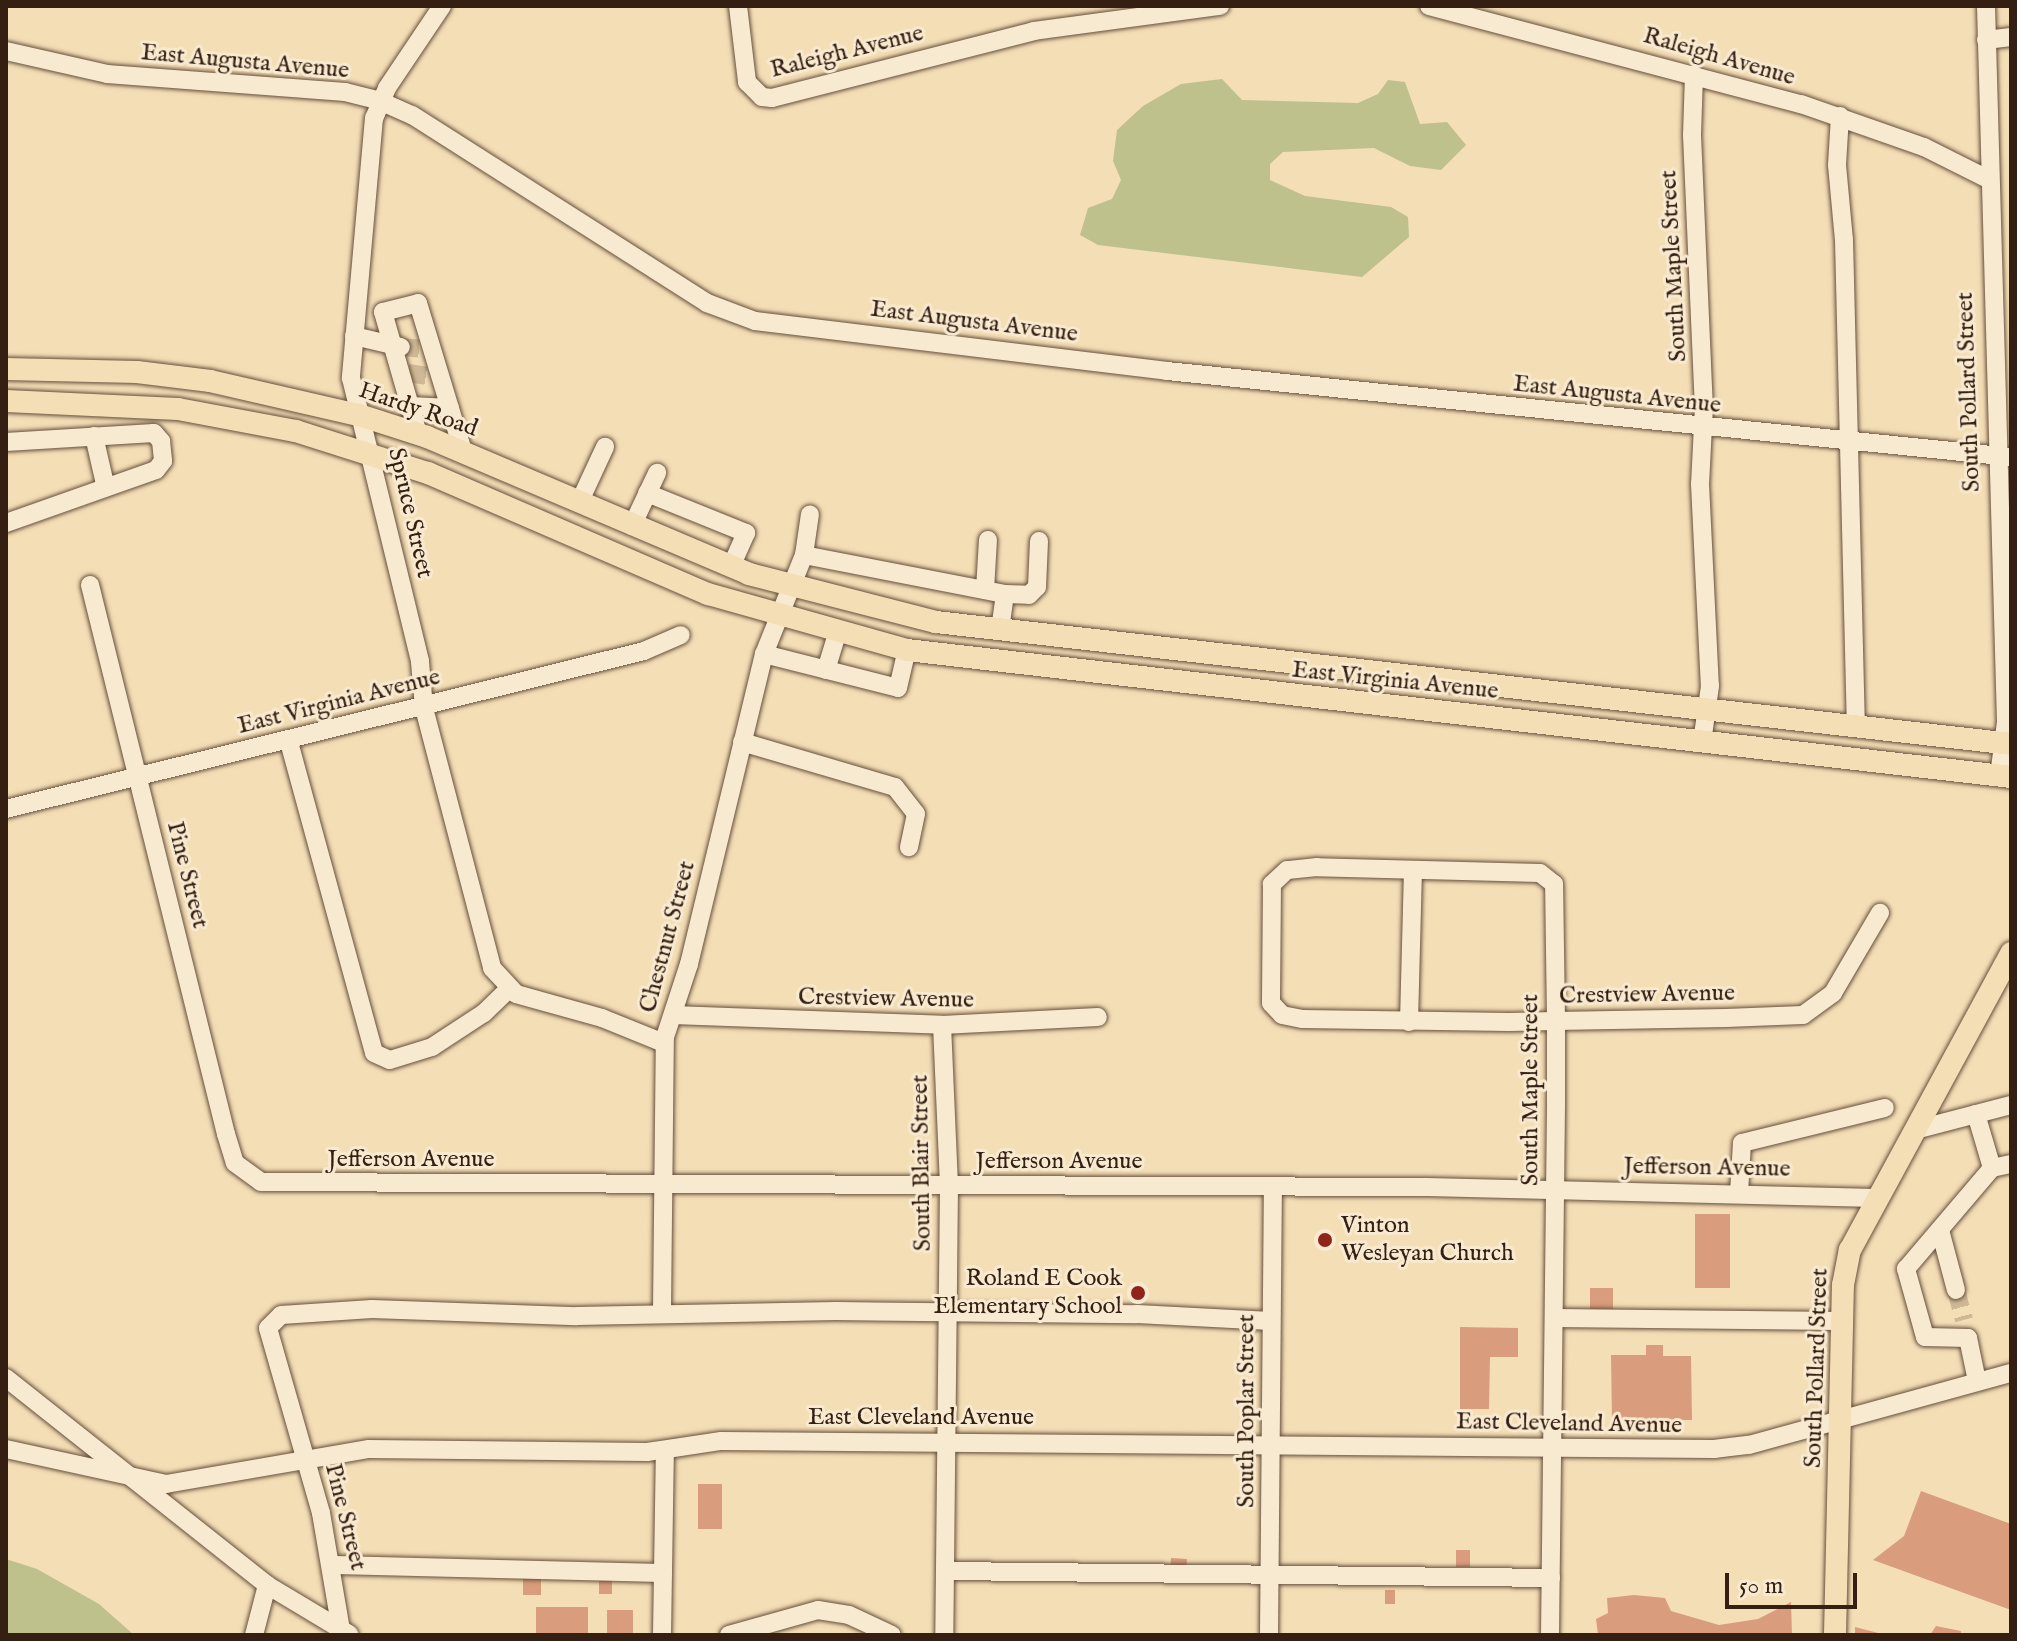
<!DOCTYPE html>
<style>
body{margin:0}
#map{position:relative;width:2017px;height:1641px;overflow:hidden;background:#f4deb6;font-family:"IM FELL English",serif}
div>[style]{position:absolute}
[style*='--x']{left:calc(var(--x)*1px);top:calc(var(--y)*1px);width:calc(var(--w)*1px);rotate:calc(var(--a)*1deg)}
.green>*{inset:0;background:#bec18c}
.building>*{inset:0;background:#d99c7c;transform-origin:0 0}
.minor-tunnel>*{height:18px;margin-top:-9px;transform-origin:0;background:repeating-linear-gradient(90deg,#ceb895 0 18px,transparent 0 27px)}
.roads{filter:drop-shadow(0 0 2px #654f3c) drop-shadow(0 0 2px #654f3c)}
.minor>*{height:18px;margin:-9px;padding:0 9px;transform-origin:9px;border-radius:9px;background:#f8ead0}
.major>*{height:22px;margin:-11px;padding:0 11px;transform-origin:11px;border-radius:11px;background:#f4deb6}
.dots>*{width:22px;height:22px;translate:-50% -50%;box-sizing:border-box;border:4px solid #f8ead0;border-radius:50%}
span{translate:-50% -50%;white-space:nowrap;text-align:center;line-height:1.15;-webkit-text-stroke:6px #f8ead0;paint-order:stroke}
.street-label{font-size:24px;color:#351f13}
.poi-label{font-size:24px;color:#351f13}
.left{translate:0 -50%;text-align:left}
.right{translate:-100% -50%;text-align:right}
.frame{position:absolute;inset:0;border:8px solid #351f13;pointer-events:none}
.scale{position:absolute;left:1725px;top:1573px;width:132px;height:36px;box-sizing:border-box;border:4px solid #351f13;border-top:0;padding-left:10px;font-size:24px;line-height:28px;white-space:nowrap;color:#351f13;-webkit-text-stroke:6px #f8ead0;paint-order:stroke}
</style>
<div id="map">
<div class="green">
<div style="clip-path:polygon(1222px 79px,1242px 100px,1358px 103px,1378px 94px,1388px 80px,1405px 82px,1420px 124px,1447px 122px,1466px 145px,1441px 170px,1410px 166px,1374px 148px,1283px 152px,1270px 164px,1270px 180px,1305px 196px,1391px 207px,1408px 217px,1409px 237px,1362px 277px,1098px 245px,1080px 235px,1088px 208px,1112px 199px,1121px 180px,1113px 161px,1117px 130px,1143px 106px,1181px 84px)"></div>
<div style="clip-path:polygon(6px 1559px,37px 1569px,99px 1604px,134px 1635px,6px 1635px)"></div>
</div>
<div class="building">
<div style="left:1695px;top:1214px;width:35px;height:74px"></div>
<div style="left:1590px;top:1288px;width:23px;height:21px"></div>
<div style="clip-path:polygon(1460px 1327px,1518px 1328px,1518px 1357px,1490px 1357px,1489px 1409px,1460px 1409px)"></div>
<div style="clip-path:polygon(1646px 1345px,1663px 1345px,1663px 1356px,1691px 1356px,1692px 1420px,1612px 1421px,1611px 1355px,1646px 1355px)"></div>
<div style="left:698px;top:1484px;width:24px;height:45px"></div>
<div style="clip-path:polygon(1921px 1491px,2011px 1524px,2011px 1610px,1873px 1560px,1904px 1536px)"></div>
<div style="left:1456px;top:1550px;width:14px;height:17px"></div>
<div style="left:1171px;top:1558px;width:16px;height:11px;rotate:4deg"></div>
<div style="left:523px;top:1576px;width:18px;height:19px"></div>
<div style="left:599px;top:1577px;width:13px;height:17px"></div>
<div style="left:1385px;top:1590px;width:10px;height:14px"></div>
<div style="clip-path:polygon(1634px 1595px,1665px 1598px,1671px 1611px,1719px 1625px,1758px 1619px,1791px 1602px,1792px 1635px,1598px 1635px,1596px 1619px,1608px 1613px,1607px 1598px)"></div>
<div style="left:536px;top:1607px;width:52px;height:28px"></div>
<div style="left:607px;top:1610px;width:26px;height:25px"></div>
<div style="clip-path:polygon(1936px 1626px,1961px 1631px,1961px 1635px,1930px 1635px)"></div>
<div style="clip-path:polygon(1855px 1627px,1882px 1634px,1882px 1635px,1855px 1635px)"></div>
</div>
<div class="minor-tunnel">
<div style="--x:401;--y:347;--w:24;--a:5"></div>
<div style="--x:408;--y:373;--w:25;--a:9"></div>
<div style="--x:1956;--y:1290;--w:31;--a:75"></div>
</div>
<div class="roads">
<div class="minor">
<div style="--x:442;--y:6;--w:99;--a:123.9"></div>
<div style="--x:387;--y:88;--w:33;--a:113"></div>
<div style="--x:374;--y:118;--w:261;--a:95.1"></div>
<div style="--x:351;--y:378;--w:292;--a:76.3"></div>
<div style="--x:420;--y:662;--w:46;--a:85"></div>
<div style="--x:424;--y:708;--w:269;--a:75.3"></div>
<div style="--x:492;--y:968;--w:35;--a:47"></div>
<div style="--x:516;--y:994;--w:89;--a:15.6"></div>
<div style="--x:602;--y:1018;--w:67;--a:22"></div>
<div style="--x:738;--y:6;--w:77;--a:83.2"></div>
<div style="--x:747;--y:82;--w:21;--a:45"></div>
<div style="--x:762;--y:97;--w:10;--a:6"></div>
<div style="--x:772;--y:98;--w:270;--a:-14.3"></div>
<div style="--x:1034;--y:31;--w:188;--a:-7.7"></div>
<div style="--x:1429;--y:6;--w:385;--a:14.8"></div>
<div style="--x:1801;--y:104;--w:130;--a:19.3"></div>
<div style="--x:1924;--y:147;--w:72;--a:26.6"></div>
<div style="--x:1986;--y:6;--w:716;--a:88.4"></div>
<div style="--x:2006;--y:722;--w:54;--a:97.4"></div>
<div style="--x:1986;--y:40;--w:25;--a:-7"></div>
<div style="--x:6;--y:51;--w:104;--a:12.8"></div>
<div style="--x:107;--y:74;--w:239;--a:4.3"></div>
<div style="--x:345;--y:92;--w:36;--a:14"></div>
<div style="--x:380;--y:101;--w:35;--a:24"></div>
<div style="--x:412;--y:115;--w:350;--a:32.5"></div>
<div style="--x:707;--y:303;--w:51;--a:20.6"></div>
<div style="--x:755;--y:321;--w:415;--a:6.9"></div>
<div style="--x:1167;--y:371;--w:848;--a:5.82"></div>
<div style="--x:1694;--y:75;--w:60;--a:91.9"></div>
<div style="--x:1692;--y:135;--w:271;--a:87.5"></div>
<div style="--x:1704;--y:406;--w:78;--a:92.9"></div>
<div style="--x:1700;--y:484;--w:202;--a:87.2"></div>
<div style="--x:1710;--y:686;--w:57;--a:98.1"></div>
<div style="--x:1840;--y:116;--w:49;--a:93.5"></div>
<div style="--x:1837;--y:165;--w:75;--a:84.7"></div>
<div style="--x:1844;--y:240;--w:486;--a:88.6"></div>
<div style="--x:354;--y:336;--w:48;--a:13.2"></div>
<div style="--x:410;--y:406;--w:40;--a:2.9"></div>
<div style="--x:418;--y:434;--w:127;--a:-106"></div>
<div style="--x:383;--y:312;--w:36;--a:-14"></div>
<div style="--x:418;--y:303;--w:155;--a:73.1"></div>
<div style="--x:94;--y:436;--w:49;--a:77.1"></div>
<div style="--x:6;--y:442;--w:148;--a:-3.5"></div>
<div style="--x:154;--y:433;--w:11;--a:49"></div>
<div style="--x:161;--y:441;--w:20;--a:84"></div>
<div style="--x:163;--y:461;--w:11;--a:128"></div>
<div style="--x:156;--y:470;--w:159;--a:160.5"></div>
<div style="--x:647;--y:493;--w:107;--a:22"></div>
<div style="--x:746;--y:533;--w:37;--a:114"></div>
<div style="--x:579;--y:503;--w:62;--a:-65.1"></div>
<div style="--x:632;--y:526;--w:59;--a:-64.7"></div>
<div style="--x:804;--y:555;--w:41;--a:-81.7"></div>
<div style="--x:90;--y:585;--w:566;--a:76.09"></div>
<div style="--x:226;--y:1134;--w:30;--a:73"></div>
<div style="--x:235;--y:1163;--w:32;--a:36"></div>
<div style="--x:261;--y:1182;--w:1165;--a:0.25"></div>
<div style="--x:1426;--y:1187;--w:451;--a:1.4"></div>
<div style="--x:985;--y:590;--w:50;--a:-86.6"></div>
<div style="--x:1005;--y:594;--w:24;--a:2"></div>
<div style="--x:1029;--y:595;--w:11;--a:-45"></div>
<div style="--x:1037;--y:587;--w:46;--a:-87.5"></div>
<div style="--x:764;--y:654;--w:138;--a:14.2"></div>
<div style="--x:898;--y:688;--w:39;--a:-77"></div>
<div style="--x:826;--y:670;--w:39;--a:-73"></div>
<div style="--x:289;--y:742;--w:322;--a:74.7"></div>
<div style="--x:374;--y:1053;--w:17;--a:24"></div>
<div style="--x:390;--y:1060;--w:44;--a:-17.2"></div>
<div style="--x:432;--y:1047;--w:62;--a:-33.2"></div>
<div style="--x:484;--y:1013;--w:33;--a:-44"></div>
<div style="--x:742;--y:742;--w:159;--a:16.4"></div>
<div style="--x:895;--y:787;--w:34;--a:52"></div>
<div style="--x:916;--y:814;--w:34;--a:102"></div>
<div style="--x:6;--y:809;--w:657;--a:-13.91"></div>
<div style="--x:644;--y:651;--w:40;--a:-23.4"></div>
<div style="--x:673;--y:1015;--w:269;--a:2.1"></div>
<div style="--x:942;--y:1025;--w:156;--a:-2.9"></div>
<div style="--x:1409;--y:1022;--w:150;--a:-88.5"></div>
<div style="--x:942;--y:1025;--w:161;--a:87.5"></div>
<div style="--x:949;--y:1186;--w:449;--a:90.6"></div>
<div style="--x:1976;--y:1114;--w:56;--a:73.5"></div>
<div style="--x:1915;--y:1130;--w:99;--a:-14.6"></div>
<div style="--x:1739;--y:1193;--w:50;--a:-86.6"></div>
<div style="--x:1742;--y:1143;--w:147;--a:-13.8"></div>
<div style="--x:1940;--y:1230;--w:62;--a:75.1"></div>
<div style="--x:662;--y:1311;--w:274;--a:-89.4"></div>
<div style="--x:665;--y:1037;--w:77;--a:-71.8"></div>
<div style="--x:689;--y:964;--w:319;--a:-76.4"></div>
<div style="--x:764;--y:654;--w:107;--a:-68"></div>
<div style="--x:804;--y:555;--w:205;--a:11"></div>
<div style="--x:1005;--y:594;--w:36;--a:98"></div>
<div style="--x:1554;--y:1318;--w:288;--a:0.6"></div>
<div style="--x:6;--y:1378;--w:333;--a:38.4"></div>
<div style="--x:267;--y:1585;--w:96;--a:30.9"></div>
<div style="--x:1977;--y:1381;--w:44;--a:-101.8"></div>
<div style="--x:1968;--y:1338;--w:43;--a:-178.7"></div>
<div style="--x:1925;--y:1337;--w:71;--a:-105.6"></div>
<div style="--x:1906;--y:1269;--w:133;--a:-49.6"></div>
<div style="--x:1992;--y:1168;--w:19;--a:-12"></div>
<div style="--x:6;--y:1449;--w:164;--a:12.3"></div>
<div style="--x:166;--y:1484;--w:206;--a:-9.8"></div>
<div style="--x:369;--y:1449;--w:278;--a:0.6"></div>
<div style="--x:647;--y:1452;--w:75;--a:-8.5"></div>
<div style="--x:721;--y:1441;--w:993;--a:0.46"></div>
<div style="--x:1714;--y:1449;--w:35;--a:-7"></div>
<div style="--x:1749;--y:1445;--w:272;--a:-15.4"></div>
<div style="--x:334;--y:1565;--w:329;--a:1.4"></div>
<div style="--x:947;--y:1571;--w:604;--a:0.66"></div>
<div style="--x:341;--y:1630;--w:119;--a:-99.7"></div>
<div style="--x:321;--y:1513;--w:192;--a:-106"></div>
<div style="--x:268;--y:1328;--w:18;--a:-45"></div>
<div style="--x:281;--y:1315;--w:91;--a:-3.8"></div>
<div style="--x:372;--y:1309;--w:205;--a:2"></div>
<div style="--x:577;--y:1316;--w:259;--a:-1.1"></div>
<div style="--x:836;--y:1311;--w:301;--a:0.6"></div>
<div style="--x:1137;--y:1314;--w:134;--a:3"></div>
<div style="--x:254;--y:1635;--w:52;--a:-75.4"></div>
<div style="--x:662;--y:1635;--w:185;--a:-89.1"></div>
<div style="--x:729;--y:1635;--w:92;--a:-15.7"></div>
<div style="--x:818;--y:1610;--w:31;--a:9"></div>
<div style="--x:849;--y:1615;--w:47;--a:24.9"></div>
<div style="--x:1269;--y:1635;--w:449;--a:-89.5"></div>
<div style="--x:1550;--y:1635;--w:531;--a:-89.35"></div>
<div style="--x:1556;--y:1104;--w:83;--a:-90"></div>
<div style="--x:1556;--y:1021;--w:137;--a:-90.8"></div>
<div style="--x:1554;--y:884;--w:18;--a:-142"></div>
<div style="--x:1540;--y:873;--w:223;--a:-178.5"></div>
<div style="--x:1317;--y:867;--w:30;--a:174"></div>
<div style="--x:1287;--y:870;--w:21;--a:137"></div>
<div style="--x:1272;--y:884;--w:119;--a:90.5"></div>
<div style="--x:1271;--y:1003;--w:16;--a:47"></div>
<div style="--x:1282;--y:1015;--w:20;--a:11"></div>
<div style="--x:1302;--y:1019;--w:207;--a:0.8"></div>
<div style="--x:1509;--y:1022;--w:47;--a:-1.2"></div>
<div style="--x:1556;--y:1021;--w:170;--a:-1"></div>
<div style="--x:1726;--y:1018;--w:77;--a:-2.2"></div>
<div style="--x:1803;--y:1015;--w:37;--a:-36"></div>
<div style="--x:1833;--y:993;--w:93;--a:-59.6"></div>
</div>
<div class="major">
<div style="--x:6;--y:369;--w:131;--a:1.3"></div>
<div style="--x:137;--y:372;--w:74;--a:7"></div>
<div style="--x:210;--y:381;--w:153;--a:12.9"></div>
<div style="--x:359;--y:415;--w:71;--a:17.9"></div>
<div style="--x:427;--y:437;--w:350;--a:23"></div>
<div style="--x:749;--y:574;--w:193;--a:14.4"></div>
<div style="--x:936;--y:622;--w:1082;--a:6.47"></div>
<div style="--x:6;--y:401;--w:172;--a:2.7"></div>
<div style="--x:178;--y:409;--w:120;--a:10.6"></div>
<div style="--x:296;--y:431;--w:139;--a:17.7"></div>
<div style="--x:428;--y:473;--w:305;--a:23.4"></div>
<div style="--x:708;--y:594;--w:207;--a:15.7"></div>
<div style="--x:907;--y:650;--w:1111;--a:6.56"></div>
<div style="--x:1835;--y:1635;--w:350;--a:-88.7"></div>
<div style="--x:1843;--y:1285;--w:36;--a:-79"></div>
<div style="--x:1850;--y:1250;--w:338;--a:-61.5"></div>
</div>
</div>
<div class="dots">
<div style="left:1325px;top:1240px;background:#8f2418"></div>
<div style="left:1138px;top:1293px;background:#8f2418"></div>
</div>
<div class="street-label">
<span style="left:847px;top:52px;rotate:-14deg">Raleigh Avenue</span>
<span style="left:1719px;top:57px;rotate:16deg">Raleigh Avenue</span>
<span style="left:245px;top:62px;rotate:5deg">East Augusta Avenue</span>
<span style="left:1674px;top:266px;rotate:-93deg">South Maple Street</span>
<span style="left:974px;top:322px;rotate:7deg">East Augusta Avenue</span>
<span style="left:1969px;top:392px;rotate:-92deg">South Pollard Street</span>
<span style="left:1617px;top:395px;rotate:6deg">East Augusta Avenue</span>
<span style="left:418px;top:410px;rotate:19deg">Hardy Road</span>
<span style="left:410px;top:513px;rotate:77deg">Spruce Street</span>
<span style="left:1395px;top:681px;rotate:6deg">East Virginia Avenue</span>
<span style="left:339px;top:702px;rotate:-14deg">East Virginia Avenue</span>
<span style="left:187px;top:875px;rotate:76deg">Pine Street</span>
<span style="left:668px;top:937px;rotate:-75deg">Chestnut Street</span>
<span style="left:1647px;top:995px;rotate:-1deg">Crestview Avenue</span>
<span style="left:886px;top:999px;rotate:1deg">Crestview Avenue</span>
<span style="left:1531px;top:1090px;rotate:-90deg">South Maple Street</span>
<span style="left:411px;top:1160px">Jefferson Avenue</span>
<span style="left:1059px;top:1162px">Jefferson Avenue</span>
<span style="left:922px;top:1163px;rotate:-91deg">South Blair Street</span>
<span style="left:1707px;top:1168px;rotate:1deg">Jefferson Avenue</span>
<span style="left:1817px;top:1368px;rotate:-88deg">South Pollard Street</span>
<span style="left:1247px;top:1411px;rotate:-90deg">South Poplar Street</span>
<span style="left:921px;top:1418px">East Cleveland Avenue</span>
<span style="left:1569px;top:1424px;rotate:1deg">East Cleveland Avenue</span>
<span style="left:345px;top:1517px;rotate:76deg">Pine Street</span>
</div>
<div class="poi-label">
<span class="left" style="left:1341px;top:1240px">Vinton<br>Wesleyan Church</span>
<span class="right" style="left:1122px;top:1293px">Roland E Cook<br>Elementary School</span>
</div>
<div class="frame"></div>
<div class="scale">50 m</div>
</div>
